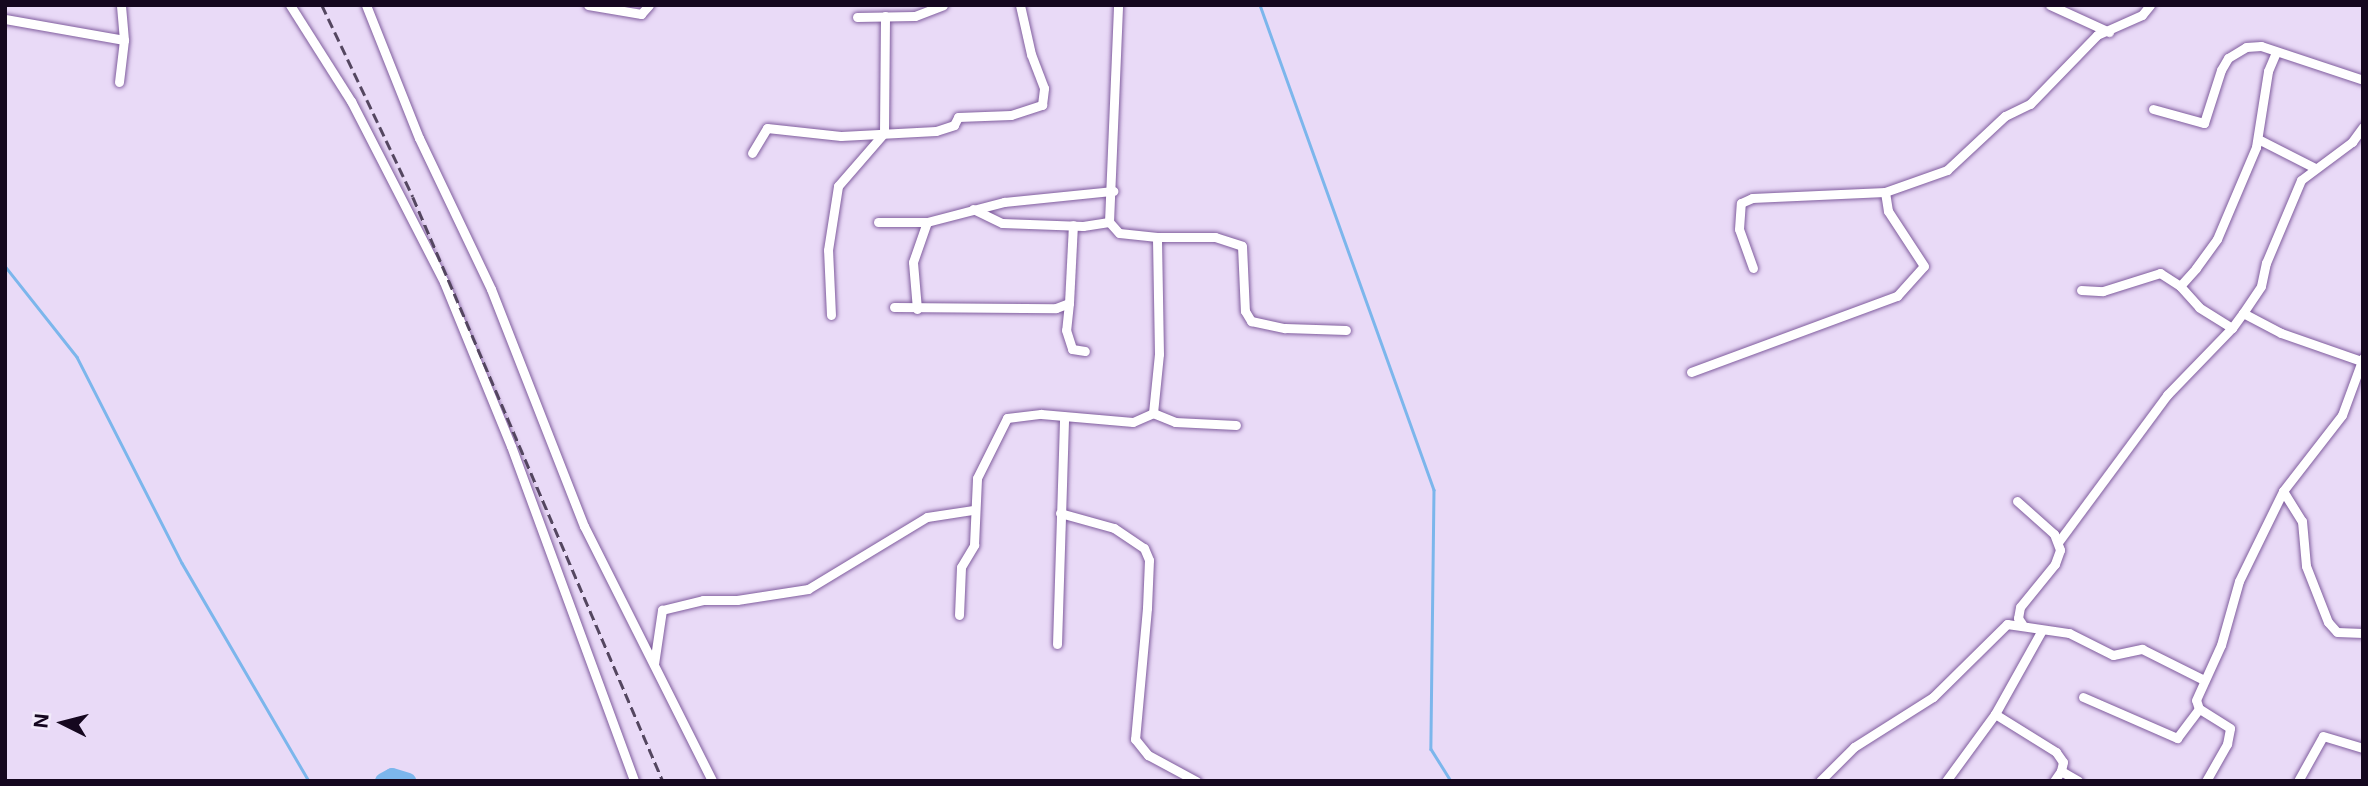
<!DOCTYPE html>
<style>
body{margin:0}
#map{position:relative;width:2368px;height:786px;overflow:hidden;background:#e9daf7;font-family:Inter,sans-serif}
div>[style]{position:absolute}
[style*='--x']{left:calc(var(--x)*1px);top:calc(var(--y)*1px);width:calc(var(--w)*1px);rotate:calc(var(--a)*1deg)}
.stream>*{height:2.5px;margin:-1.25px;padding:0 1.25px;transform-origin:1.25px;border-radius:1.25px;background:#7cb6ec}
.river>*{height:16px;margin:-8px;padding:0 8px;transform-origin:8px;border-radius:8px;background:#7cb6ec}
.roads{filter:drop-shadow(0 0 2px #805d9e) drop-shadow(0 0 2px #805d9e)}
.street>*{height:9px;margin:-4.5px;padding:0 4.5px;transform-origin:4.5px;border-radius:4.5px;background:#fff}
.rail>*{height:2.5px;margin-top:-1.25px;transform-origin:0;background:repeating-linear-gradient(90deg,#544660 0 10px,transparent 0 15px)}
span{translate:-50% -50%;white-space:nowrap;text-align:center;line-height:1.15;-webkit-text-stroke:5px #f2ebfa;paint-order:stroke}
.frame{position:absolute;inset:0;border:7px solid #15071f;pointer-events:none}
.north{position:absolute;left:28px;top:688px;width:70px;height:70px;-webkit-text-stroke:5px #f2ebfa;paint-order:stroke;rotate:276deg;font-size:19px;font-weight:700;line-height:28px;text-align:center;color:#15071f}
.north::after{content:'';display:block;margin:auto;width:24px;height:32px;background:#15071f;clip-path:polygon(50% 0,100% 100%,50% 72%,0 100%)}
</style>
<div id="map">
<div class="stream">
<div style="--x:1260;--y:5;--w:515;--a:70.26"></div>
<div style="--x:1434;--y:490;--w:259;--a:90.7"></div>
<div style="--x:1431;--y:749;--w:38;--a:58"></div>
<div style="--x:5;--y:266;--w:116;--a:51.6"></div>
<div style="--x:77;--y:357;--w:231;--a:63"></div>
<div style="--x:182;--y:563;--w:252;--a:59.8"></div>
</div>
<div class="river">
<div style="--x:383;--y:781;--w:10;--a:-29"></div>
<div style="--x:392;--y:776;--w:17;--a:17"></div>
</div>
<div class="roads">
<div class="street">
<div style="--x:290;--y:5;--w:114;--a:57.6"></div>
<div style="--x:351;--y:101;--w:203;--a:62.8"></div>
<div style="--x:444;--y:282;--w:177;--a:67.8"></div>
<div style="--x:511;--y:446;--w:357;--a:69.8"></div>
<div style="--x:366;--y:5;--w:143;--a:68.3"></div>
<div style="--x:419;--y:138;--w:167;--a:64.5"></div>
<div style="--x:491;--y:289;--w:255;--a:68.6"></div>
<div style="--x:584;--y:526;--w:285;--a:63.3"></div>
<div style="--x:588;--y:5;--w:54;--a:9.6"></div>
<div style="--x:641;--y:14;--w:12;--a:-48"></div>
<div style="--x:2050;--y:5;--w:65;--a:24.6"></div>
<div style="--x:857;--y:17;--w:58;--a:-1"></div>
<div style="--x:915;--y:16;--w:30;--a:-21"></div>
<div style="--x:5;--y:19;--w:121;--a:10"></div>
<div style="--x:119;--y:82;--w:42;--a:-83.2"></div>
<div style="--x:124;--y:40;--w:35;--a:-95"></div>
<div style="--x:2153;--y:109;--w:53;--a:15.4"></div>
<div style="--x:2204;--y:123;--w:56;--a:-72.2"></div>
<div style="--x:2221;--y:70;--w:14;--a:-60"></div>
<div style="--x:2228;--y:58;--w:21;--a:-31"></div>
<div style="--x:2246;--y:47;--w:15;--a:-4"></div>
<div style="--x:2261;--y:46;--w:108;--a:18.4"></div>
<div style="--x:2258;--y:139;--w:64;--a:27"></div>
<div style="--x:752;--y:153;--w:29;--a:-59"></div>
<div style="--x:767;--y:128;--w:74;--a:6.2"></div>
<div style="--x:841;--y:136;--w:95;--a:-3"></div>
<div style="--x:936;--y:131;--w:19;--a:-18"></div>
<div style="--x:954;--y:125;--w:9;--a:-63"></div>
<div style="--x:958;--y:117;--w:53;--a:-2.2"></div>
<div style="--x:1011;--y:115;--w:33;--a:-18"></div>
<div style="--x:1042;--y:105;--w:17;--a:-83"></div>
<div style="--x:1044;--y:88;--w:36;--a:-111"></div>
<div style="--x:1031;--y:54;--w:50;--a:-102.7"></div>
<div style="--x:973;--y:209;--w:32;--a:26"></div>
<div style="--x:1002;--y:223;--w:81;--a:2.1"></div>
<div style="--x:1083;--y:226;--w:26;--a:-9"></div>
<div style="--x:878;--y:222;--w:49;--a:0"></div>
<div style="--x:1157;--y:237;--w:58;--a:0"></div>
<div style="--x:1215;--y:237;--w:28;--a:18"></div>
<div style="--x:1242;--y:246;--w:65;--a:87.4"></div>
<div style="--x:1245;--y:311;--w:12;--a:59"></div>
<div style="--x:1251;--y:321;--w:35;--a:12"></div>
<div style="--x:1285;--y:328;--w:61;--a:1.9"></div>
<div style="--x:1753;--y:268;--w:41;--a:-109.7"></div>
<div style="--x:1739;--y:229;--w:26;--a:-86"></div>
<div style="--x:1741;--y:203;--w:12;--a:-24"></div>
<div style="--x:1752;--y:198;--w:133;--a:-2.6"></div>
<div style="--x:1885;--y:192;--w:66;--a:-19.5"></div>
<div style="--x:1947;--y:170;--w:79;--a:-43"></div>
<div style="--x:2005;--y:116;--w:28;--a:-26"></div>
<div style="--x:2030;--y:104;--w:96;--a:-45.8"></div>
<div style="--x:2097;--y:35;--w:49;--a:-24"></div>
<div style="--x:2142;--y:15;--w:13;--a:-51"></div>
<div style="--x:2081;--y:290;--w:22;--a:3"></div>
<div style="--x:2103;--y:291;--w:60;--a:-17.5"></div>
<div style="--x:2160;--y:273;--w:24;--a:33"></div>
<div style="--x:2180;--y:286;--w:24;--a:-48"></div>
<div style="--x:2196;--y:268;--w:36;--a:-54"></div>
<div style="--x:2217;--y:239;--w:100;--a:-67"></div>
<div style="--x:2256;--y:147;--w:77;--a:-81"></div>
<div style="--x:2268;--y:71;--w:21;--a:-67"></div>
<div style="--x:1069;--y:303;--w:27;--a:96"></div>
<div style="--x:1066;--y:330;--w:20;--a:72"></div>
<div style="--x:1072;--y:349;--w:13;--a:9"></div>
<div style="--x:894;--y:307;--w:162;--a:0.4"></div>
<div style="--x:1056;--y:308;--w:14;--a:-21"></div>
<div style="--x:1069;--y:303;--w:78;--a:-87.1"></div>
<div style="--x:917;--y:309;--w:47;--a:-94.9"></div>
<div style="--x:913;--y:262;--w:42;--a:-70.7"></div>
<div style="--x:927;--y:222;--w:80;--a:-14.6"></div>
<div style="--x:1004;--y:202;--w:110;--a:-5.8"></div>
<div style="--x:2243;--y:313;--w:32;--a:-56"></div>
<div style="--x:2261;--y:286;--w:24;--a:-78"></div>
<div style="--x:2266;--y:263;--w:90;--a:-67.1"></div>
<div style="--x:2301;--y:180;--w:64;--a:-36.7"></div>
<div style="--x:2352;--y:142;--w:19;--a:-54"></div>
<div style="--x:831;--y:315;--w:65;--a:-92.6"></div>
<div style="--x:828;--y:250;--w:65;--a:-81.1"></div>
<div style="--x:838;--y:186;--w:70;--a:-49"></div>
<div style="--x:884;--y:133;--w:117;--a:-89.5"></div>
<div style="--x:2232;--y:328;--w:19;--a:-54"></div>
<div style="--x:2243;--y:313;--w:43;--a:27.8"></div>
<div style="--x:2281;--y:333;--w:85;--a:19.3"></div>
<div style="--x:1691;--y:372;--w:220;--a:-20.3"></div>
<div style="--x:1897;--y:296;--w:40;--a:-48"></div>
<div style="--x:1924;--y:266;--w:66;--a:-123.2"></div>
<div style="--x:1888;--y:211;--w:19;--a:-99"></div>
<div style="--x:1153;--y:413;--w:24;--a:22"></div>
<div style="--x:1175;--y:422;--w:61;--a:2.8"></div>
<div style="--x:2283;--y:491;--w:36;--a:58"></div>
<div style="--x:2302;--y:521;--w:45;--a:84.9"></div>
<div style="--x:2306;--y:566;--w:60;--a:68.6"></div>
<div style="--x:2328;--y:622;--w:13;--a:48"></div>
<div style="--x:2337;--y:632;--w:26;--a:2"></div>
<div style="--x:2017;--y:501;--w:50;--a:41.7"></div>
<div style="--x:2054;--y:534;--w:17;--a:69"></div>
<div style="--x:2060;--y:550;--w:15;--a:110"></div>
<div style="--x:2055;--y:564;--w:55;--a:129.1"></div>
<div style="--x:2020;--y:607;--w:11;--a:100"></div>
<div style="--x:2018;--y:618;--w:7;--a:56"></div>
<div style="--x:1060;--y:513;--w:56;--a:15.5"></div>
<div style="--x:1114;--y:528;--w:36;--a:34"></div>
<div style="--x:1144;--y:548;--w:13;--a:67"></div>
<div style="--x:1149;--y:560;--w:48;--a:92.4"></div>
<div style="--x:1147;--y:608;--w:132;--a:95.2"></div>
<div style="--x:1135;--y:739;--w:21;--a:51"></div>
<div style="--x:1148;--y:755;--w:55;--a:28.4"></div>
<div style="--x:2059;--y:541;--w:182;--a:-53.5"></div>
<div style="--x:2167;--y:395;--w:93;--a:-45.9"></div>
<div style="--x:2232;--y:328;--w:39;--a:-148"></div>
<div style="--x:2199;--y:307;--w:28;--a:-132"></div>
<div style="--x:959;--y:615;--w:48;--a:-87.6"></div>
<div style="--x:961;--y:567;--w:26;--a:-59"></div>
<div style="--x:974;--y:545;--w:67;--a:-87.4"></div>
<div style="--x:977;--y:478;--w:67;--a:-63.4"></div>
<div style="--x:1007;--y:418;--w:34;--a:-7"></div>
<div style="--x:1041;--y:414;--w:92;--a:5"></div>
<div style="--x:1133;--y:422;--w:22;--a:-24"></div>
<div style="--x:1153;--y:413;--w:59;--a:-84.2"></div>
<div style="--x:1159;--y:354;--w:117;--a:-91"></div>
<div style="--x:1157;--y:237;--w:38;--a:-174"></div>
<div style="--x:1119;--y:233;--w:15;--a:-132"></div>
<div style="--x:1109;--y:222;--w:217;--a:-87.6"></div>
<div style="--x:1057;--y:644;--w:227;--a:-88.2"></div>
<div style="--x:654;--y:664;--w:55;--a:-81.6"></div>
<div style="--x:662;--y:610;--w:42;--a:-13.7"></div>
<div style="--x:703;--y:600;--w:34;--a:0"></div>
<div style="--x:737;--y:600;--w:72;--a:-8.8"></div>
<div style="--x:808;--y:589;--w:139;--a:-31.2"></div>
<div style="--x:927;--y:517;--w:47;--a:-8.7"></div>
<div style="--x:2083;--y:697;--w:103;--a:23.6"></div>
<div style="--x:2177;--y:738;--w:36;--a:-53"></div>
<div style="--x:1995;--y:714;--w:72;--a:31.9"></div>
<div style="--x:2056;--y:752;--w:12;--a:55"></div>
<div style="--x:2063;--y:762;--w:9;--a:103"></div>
<div style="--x:2061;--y:771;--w:20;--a:30"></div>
<div style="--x:1820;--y:781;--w:48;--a:-45"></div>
<div style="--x:1854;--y:747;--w:93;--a:-32.3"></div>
<div style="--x:1933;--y:697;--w:104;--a:-44.6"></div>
<div style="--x:2007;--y:624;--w:63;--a:8.3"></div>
<div style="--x:2069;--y:633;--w:49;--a:26.6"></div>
<div style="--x:2113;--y:655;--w:30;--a:-12"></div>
<div style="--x:2142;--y:649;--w:69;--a:26.6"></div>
<div style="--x:1946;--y:781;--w:83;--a:-53.8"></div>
<div style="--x:1995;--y:714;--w:96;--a:-60.8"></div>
<div style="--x:2054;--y:781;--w:12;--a:-55"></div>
<div style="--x:2206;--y:781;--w:43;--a:-60.4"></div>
<div style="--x:2227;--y:744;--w:16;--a:-79"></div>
<div style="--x:2230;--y:728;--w:36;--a:-148"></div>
<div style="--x:2199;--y:709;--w:9;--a:-108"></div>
<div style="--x:2196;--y:700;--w:60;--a:-65.6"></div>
<div style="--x:2221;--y:645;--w:66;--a:-74.3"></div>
<div style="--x:2239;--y:581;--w:100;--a:-63.9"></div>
<div style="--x:2283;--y:491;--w:96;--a:-52.2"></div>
<div style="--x:2342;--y:415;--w:61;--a:-69.8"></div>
<div style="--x:2298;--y:781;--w:51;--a:-60.9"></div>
<div style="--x:2323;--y:736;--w:42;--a:16.7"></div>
</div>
</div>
<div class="rail">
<div style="--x:322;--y:5;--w:212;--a:64.6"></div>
<div style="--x:413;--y:197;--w:635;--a:66.83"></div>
</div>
<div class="frame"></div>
<div class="north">N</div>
</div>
